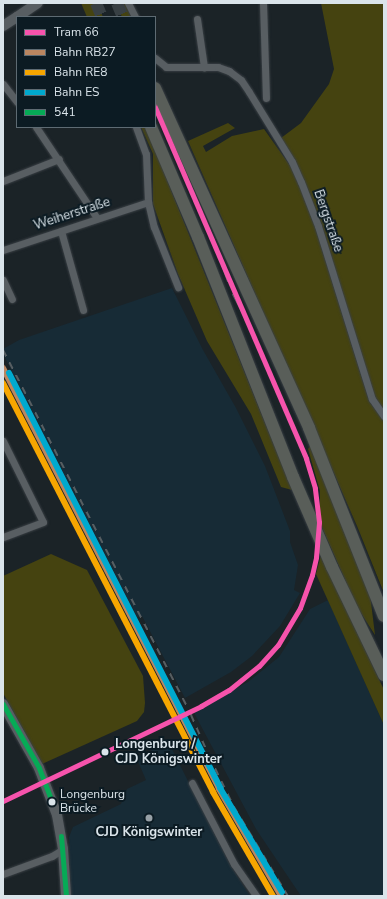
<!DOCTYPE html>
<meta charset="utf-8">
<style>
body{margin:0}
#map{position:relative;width:387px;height:899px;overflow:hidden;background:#1b2327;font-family:"Nunito Sans",sans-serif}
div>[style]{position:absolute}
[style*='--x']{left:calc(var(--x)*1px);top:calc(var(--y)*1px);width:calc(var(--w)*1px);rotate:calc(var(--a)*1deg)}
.built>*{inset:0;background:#172b36}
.green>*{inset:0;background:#454310}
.highway-tunnel>*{height:12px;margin-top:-6px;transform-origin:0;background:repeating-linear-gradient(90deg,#384044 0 12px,transparent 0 18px)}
.roads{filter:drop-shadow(0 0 1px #393f44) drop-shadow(0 0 1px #393f44)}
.street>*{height:7px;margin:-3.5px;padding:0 3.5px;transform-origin:3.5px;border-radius:3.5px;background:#585e62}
.secondary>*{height:10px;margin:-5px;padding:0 5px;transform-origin:5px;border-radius:5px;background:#585e62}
.highway>*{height:12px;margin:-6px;padding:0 6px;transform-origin:6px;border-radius:6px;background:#595e59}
.tram>*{height:1px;margin:-0.5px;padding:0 0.5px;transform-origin:0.5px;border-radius:0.5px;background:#575e62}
.rail>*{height:2px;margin-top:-1px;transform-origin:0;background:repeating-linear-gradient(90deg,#575e62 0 7px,transparent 0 14px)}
.bus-1>*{height:5px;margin:-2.5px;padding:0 2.5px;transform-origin:2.5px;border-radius:2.5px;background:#06aa56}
.rail-1>*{height:6px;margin:-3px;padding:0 3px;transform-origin:3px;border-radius:3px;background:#bb8660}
.rail-2>*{height:6px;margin:-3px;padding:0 3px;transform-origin:3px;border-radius:3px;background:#f7a600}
.rail-3>*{height:6px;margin:-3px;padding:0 3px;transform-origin:3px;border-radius:3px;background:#00a9ce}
.tram-1>*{height:5px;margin:-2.5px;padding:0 2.5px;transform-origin:2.5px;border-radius:2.5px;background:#f653ac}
.dots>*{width:11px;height:11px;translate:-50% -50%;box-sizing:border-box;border:2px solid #0c1b23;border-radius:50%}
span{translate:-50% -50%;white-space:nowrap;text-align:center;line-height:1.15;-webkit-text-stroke:4px #0c1b23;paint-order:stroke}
.bus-label{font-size:12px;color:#dae4ea}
.left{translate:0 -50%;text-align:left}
.street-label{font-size:13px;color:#dae4ea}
.stop-label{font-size:13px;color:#dae4ea;font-weight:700}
.poi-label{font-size:13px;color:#dae4ea;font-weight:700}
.frame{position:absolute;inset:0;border:4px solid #dae4ea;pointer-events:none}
.legend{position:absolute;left:16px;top:16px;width:140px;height:112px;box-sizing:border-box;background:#0c1b23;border:1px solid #5e6b73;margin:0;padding:5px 7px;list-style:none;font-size:12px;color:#dae4ea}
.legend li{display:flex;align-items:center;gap:8px;height:20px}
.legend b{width:20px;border:1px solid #5e6b73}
</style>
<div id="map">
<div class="built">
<div style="clip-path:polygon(172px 288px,203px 350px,236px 408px,265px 466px,290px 531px,290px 542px,298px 565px,294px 590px,300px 593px,280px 626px,252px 656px,231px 672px,185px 698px,142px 616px,137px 617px,3px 354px,3px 349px,19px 340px)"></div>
<div style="clip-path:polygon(328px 600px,384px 725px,384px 896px,301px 896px,256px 829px,193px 711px,248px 682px,279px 657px,310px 609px)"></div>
<div style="clip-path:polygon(169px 743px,230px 865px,250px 896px,71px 896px,69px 837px,73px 827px,121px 804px,127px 789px,146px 780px,136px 757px)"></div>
</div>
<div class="green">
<div style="clip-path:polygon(81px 3px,97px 3px,103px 17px,87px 17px)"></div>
<div style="clip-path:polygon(116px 3px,125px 3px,131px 17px,122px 17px)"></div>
<div style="clip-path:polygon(321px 3px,384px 3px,384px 411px,375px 398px,321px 223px,293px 158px,281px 138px,301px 123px,329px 84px,334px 69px)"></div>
<div style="clip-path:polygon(228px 123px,235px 128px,203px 146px,206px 152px,232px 136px,264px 129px,291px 167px,310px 211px,369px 401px,384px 421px,384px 593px,357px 526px,188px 141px)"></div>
<div style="clip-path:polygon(141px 127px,145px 127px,154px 148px,292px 490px,281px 487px,251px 414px,207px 341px,178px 274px,153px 204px,153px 154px)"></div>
<div style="clip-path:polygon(310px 446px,370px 594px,375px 635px,357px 607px,320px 523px,320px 491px,308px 449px)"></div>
<div style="clip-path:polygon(51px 554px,87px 570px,143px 676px,145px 703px,144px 712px,137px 721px,42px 764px,3px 693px,3px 576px)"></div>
<div style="clip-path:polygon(321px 555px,384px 690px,384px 725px,316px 574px)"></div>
</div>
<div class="highway-tunnel">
<div style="--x:96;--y:3;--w:15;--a:67"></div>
<div style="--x:117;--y:3;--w:15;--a:67"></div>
</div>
<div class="roads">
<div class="street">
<div style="--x:128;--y:3;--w:16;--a:63"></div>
<div style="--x:263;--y:3;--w:95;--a:88.2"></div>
<div style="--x:197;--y:19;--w:49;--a:81.7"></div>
<div style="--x:155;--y:58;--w:14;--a:39"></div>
<div style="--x:166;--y:67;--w:52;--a:0"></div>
<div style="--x:218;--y:67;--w:12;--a:20"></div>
<div style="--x:229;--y:71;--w:15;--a:37"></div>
<div style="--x:241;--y:80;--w:14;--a:56"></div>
<div style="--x:249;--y:92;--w:82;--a:58.4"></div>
<div style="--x:292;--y:162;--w:22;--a:66"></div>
<div style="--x:301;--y:182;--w:47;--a:68.9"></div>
<div style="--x:318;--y:226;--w:181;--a:72.7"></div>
<div style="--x:372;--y:399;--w:21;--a:55"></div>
<div style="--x:3;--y:84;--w:23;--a:52"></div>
<div style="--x:36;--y:127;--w:110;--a:56.2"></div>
<div style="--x:136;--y:127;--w:29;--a:70"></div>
<div style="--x:146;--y:154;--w:48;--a:87.6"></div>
<div style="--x:148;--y:202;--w:26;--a:77"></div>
<div style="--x:154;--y:227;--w:65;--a:68.2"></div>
<div style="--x:3;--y:181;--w:60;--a:-21.4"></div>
<div style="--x:61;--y:231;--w:82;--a:74.4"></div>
<div style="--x:3;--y:250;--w:153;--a:-18.3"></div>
<div style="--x:3;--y:280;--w:21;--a:65"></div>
<div style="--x:3;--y:441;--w:90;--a:63.7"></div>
<div style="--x:43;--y:522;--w:43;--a:159.4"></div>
<div style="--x:192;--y:783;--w:91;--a:62.6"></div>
<div style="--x:234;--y:864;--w:39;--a:55"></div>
<div style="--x:3;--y:874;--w:52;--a:-20.2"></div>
<div style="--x:52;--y:856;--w:13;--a:-32"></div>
</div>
<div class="secondary">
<div style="--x:17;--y:17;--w:25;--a:-34"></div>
<div style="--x:3;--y:26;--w:17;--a:-33"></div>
<div style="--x:3;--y:704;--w:73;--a:60.6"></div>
<div style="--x:39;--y:768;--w:50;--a:69"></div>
<div style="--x:57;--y:815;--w:35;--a:80"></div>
<div style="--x:63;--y:849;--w:47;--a:86.3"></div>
</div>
<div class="highway">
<div style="--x:155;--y:88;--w:373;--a:65.6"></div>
<div style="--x:309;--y:428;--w:202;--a:68.3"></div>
<div style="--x:151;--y:127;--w:120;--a:66.9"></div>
<div style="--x:198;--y:237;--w:258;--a:68.4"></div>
<div style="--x:293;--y:477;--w:98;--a:66.6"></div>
<div style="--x:332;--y:567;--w:120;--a:64.3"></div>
</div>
</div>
<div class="tram">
<div style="--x:210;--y:233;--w:51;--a:70.5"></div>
<div style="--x:232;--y:294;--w:52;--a:62.4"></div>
</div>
<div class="rail">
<div style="--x:3;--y:350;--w:411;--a:62.7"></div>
<div style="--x:191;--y:715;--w:45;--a:66.3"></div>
<div style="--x:209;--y:756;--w:57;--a:63.9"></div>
<div style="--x:234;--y:807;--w:104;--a:58.8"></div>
</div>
<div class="bus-1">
<div style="--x:3;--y:704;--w:73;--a:60.6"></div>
<div style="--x:39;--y:768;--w:36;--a:69"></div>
<div style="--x:61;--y:836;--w:60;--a:85.2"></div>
</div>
<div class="rail-1">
<div style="--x:3;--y:368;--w:473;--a:62.8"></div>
<div style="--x:219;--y:789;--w:124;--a:59.9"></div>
</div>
<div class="rail-2">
<div style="--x:3;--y:383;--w:460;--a:62.8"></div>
<div style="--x:213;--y:792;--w:120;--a:60"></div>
</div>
<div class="rail-3">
<div style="--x:9;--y:373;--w:466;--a:63"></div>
<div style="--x:220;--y:788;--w:121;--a:59.2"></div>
</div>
<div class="tram-1">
<div style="--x:3;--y:801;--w:220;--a:-25.6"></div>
<div style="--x:201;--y:706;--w:32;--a:-30"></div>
<div style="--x:229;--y:690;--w:38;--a:-39"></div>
<div style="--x:259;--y:666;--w:28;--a:-48"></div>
<div style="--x:278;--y:645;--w:43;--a:-59.3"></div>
<div style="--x:300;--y:608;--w:35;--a:-70"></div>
<div style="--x:312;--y:575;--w:18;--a:-77"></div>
<div style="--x:316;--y:557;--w:35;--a:-85"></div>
<div style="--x:319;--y:522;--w:34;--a:-97"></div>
<div style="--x:315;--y:488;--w:31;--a:-107"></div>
<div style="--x:306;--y:458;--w:382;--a:-113.3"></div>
</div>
<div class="dots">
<div style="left:105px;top:752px;background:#dae4ea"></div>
<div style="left:52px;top:802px;background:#dae4ea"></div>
<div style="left:149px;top:818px;background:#97a0a6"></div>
</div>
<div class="bus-label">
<span class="left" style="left:60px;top:802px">Longenburg<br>Brücke</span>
</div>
<div class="street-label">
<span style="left:72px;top:214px;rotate:-18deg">Weiherstraße</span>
<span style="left:328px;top:221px;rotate:71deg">Bergstraße</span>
</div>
<div class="stop-label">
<span class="left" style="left:115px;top:752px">Longenburg /<br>CJD Königswinter</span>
</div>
<div class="poi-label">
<span style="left:149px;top:832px">CJD Königswinter</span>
</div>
<div class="frame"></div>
<ul class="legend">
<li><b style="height:5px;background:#f653ac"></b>Tram 66</li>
<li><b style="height:5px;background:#bb8660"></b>Bahn RB27</li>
<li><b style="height:5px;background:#f7a600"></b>Bahn RE8</li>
<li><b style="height:5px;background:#00a9ce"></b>Bahn ES</li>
<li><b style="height:5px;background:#06aa56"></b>541</li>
</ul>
</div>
